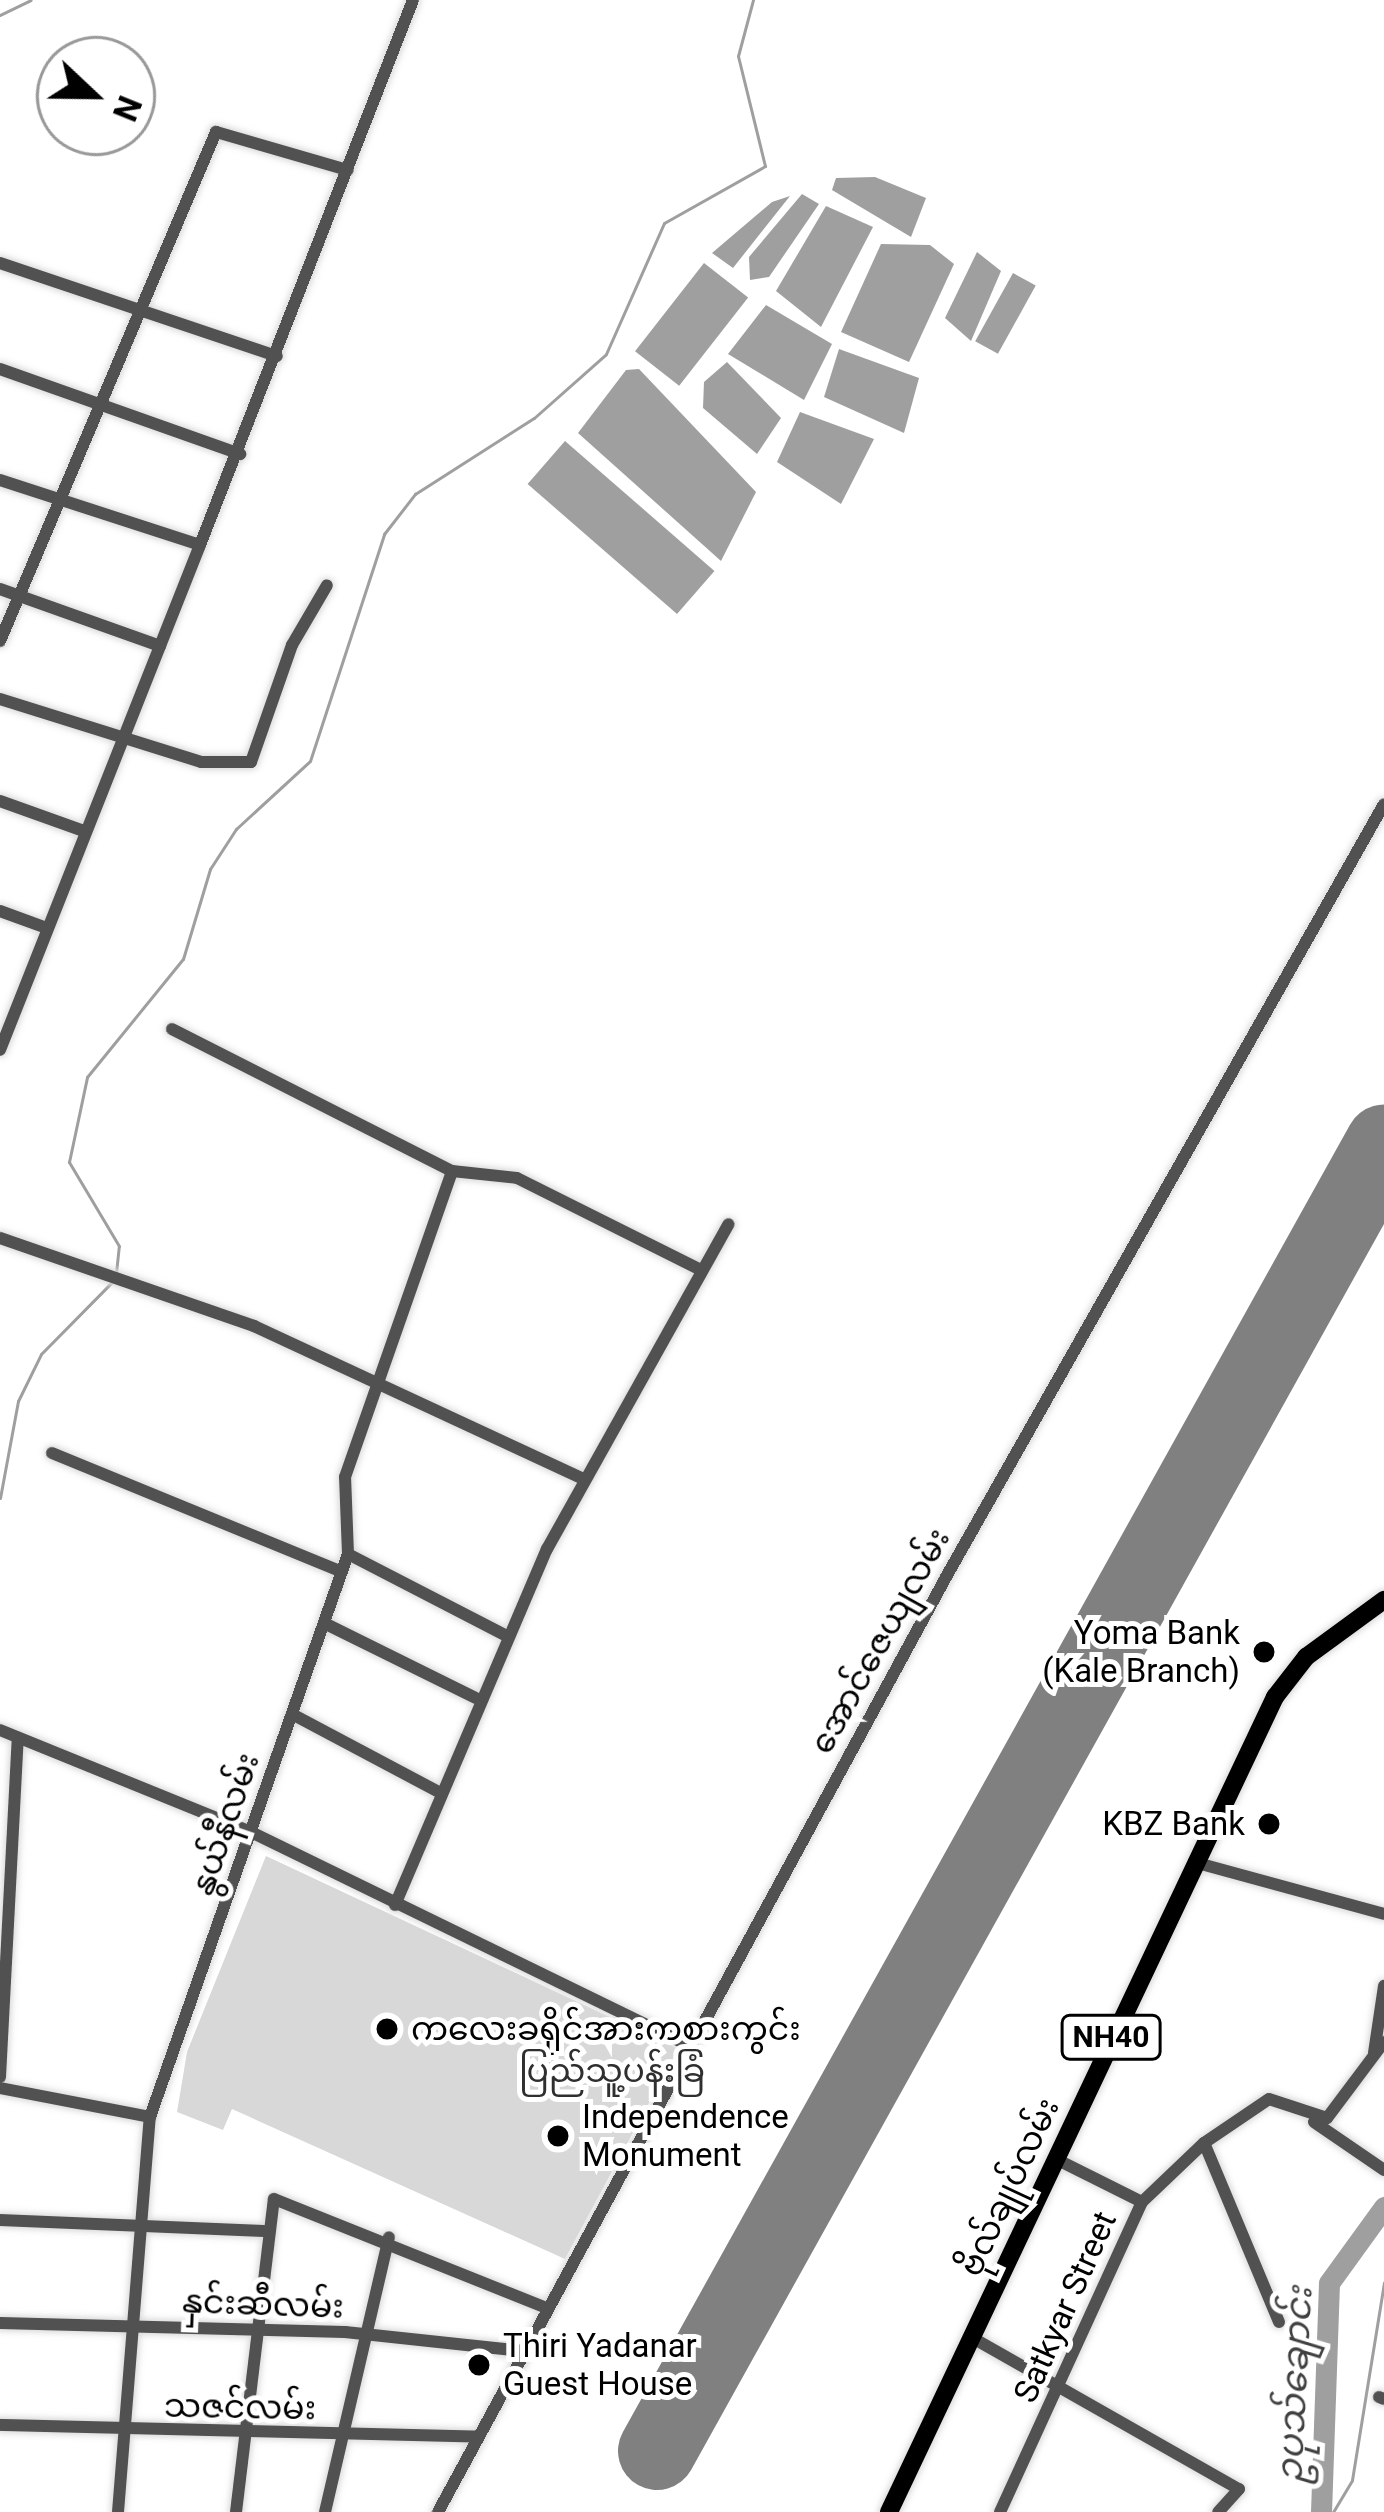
<!DOCTYPE html>
<meta charset="utf-8">
<style>
body{margin:0}
#map{position:relative;width:1384px;height:2512px;overflow:hidden;background:#fff;font-family:Roboto,"Noto Sans Myanmar",sans-serif}
div>[style]{position:absolute}
[style*='--x']{left:calc(var(--x)*1px);top:calc(var(--y)*1px);width:calc(var(--w)*1px);rotate:calc(var(--a)*1deg)}
.green>*{inset:0;background:#d8d8d8}
.water>*{inset:0;background:#9f9f9f;transform-origin:0 0}
.stream>*{height:3px;margin:-1.5px;padding:0 1.5px;transform-origin:1.5px;border-radius:1.5px;background:#9f9f9f}
.river>*{height:21px;margin:-10.5px;padding:0 10.5px;transform-origin:10.5px;border-radius:10.5px;background:#9f9f9f}
.runway>*{height:78px;margin:-39px;padding:0 39px;transform-origin:39px;border-radius:39px;background:#808080}
.roads{filter:drop-shadow(0 0 3px #dbdbdb) drop-shadow(0 0 3px #dbdbdb)}
.minor>*{height:12px;margin:-6px;padding:0 6px;transform-origin:6px;border-radius:6px;background:#515151}
.highway>*{height:18px;margin:-9px;padding:0 9px;transform-origin:9px;border-radius:9px;background:#000}
.dots>*{width:33px;height:33px;translate:-50% -50%;box-sizing:border-box;border:6px solid #fff;border-radius:50%}
span{translate:-50% -50%;white-space:nowrap;text-align:center;line-height:1.15;-webkit-text-stroke:10px #fff;paint-order:stroke}
.shield-label span{padding:3px 9px;background:#fff;border:3px solid;border-radius:9px;-webkit-text-stroke-width:0}
.shield-label{font-size:30px;color:#000;font-weight:700}
.poi-label{font-size:33px;color:#000}
.right{translate:-100% -50%;text-align:right}
.left{translate:0 -50%;text-align:left}
.street-label{font-size:33px;color:#000}
.park-label{font-size:33px;color:#2f2f2f}
.water-label{font-size:36px;color:#404040;font-style:italic}
.north{position:absolute;left:36px;top:36px;width:120px;height:120px;box-sizing:border-box;background:#fff;border:3px solid #999;border-radius:50%;rotate:112deg;font-size:33px;font-weight:700;line-height:48px;text-align:center;color:#000}
.north::after{content:'';display:block;margin:auto;width:42px;height:54px;background:#000;clip-path:polygon(50% 0,100% 100%,50% 72%,0 100%)}
</style>
<div id="map">
<div class="green">
<div style="clip-path:polygon(266px 1856px,678px 2049px,565px 2259px,232px 2109px,223px 2130px,177px 2112px,187px 2052px)"></div>
</div>
<div class="water">
<div style="clip-path:polygon(875px 177px,926px 198px,911px 237px,832px 190px,836px 178px)"></div>
<div style="clip-path:polygon(802px 194px,819px 204px,769px 277px,750px 280px,749px 257px)"></div>
<div style="clip-path:polygon(790px 196px,733px 268px,712px 253px,772px 202px)"></div>
<div style="clip-path:polygon(826px 206px,873px 227px,821px 327px,776px 291px)"></div>
<div style="clip-path:polygon(881px 244px,930px 245px,954px 264px,909px 362px,841px 332px)"></div>
<div style="clip-path:polygon(977px 252px,1001px 271px,971px 341px,945px 318px)"></div>
<div style="left:704px;top:263px;width:56px;height:112px;rotate:38deg"></div>
<div style="left:1013px;top:273px;width:26px;height:78px;rotate:29deg"></div>
<div style="clip-path:polygon(766px 305px,832px 344px,804px 400px,728px 354px)"></div>
<div style="clip-path:polygon(839px 349px,919px 378px,904px 433px,824px 397px)"></div>
<div style="clip-path:polygon(727px 362px,781px 418px,757px 454px,703px 408px,704px 382px)"></div>
<div style="clip-path:polygon(639px 369px,756px 492px,721px 561px,578px 433px,626px 370px)"></div>
<div style="clip-path:polygon(800px 412px,874px 439px,841px 504px,777px 462px)"></div>
<div style="left:565px;top:441px;width:198px;height:57px;rotate:41deg"></div>
</div>
<div class="stream">
<div style="--x:0;--y:15;--w:34;--a:-26"></div>
<div style="--x:116;--y:1273;--w:27;--a:-84"></div>
<div style="--x:119;--y:1246;--w:98;--a:-120.8"></div>
<div style="--x:69;--y:1162;--w:87;--a:-78"></div>
<div style="--x:87;--y:1077;--w:152;--a:-50.9"></div>
<div style="--x:183;--y:959;--w:94;--a:-73.3"></div>
<div style="--x:210;--y:869;--w:48;--a:-57"></div>
<div style="--x:236;--y:829;--w:100;--a:-42.6"></div>
<div style="--x:310;--y:761;--w:239;--a:-71.9"></div>
<div style="--x:384;--y:534;--w:51;--a:-52.2"></div>
<div style="--x:415;--y:494;--w:141;--a:-32.6"></div>
<div style="--x:534;--y:418;--w:96;--a:-41.6"></div>
<div style="--x:606;--y:354;--w:143;--a:-66.1"></div>
<div style="--x:664;--y:223;--w:116;--a:-29.4"></div>
<div style="--x:765;--y:166;--w:113;--a:-103.8"></div>
<div style="--x:738;--y:56;--w:58;--a:-75"></div>
<div style="--x:0;--y:1498;--w:99;--a:-79.5"></div>
<div style="--x:18;--y:1401;--w:52;--a:-63.9"></div>
<div style="--x:41;--y:1354;--w:101;--a:-45.4"></div>
<div style="--x:1333;--y:2512;--w:37;--a:-59"></div>
<div style="--x:1352;--y:2480;--w:200;--a:-80.8"></div>
</div>
<div class="river">
<div style="--x:1321;--y:2512;--w:229;--a:-88"></div>
<div style="--x:1329;--y:2283;--w:94;--a:-54.1"></div>
</div>
<div class="runway">
<div style="--x:657;--y:2451;--w:1496;--a:-60.92"></div>
</div>
<div class="roads">
<div class="minor">
<div style="--x:0;--y:263;--w:292;--a:18.6"></div>
<div style="--x:0;--y:369;--w:255;--a:19.5"></div>
<div style="--x:0;--y:480;--w:210;--a:18"></div>
<div style="--x:200;--y:545;--w:543;--a:111.61"></div>
<div style="--x:200;--y:545;--w:585;--a:-68.65"></div>
<div style="--x:0;--y:589;--w:170;--a:19.6"></div>
<div style="--x:0;--y:641;--w:553;--a:-67.01"></div>
<div style="--x:216;--y:132;--w:137;--a:16.1"></div>
<div style="--x:0;--y:699;--w:211;--a:17.4"></div>
<div style="--x:201;--y:762;--w:50;--a:0"></div>
<div style="--x:251;--y:762;--w:124;--a:-70.7"></div>
<div style="--x:292;--y:645;--w:69;--a:-59.7"></div>
<div style="--x:0;--y:801;--w:89;--a:19.7"></div>
<div style="--x:0;--y:911;--w:50;--a:19.9"></div>
<div style="--x:172;--y:1029;--w:314;--a:26.9"></div>
<div style="--x:452;--y:1171;--w:65;--a:6.1"></div>
<div style="--x:517;--y:1178;--w:206;--a:26.6"></div>
<div style="--x:0;--y:1238;--w:269;--a:19.1"></div>
<div style="--x:254;--y:1326;--w:362;--a:24.9"></div>
<div style="--x:52;--y:1453;--w:311;--a:22.3"></div>
<div style="--x:348;--y:1554;--w:179;--a:27.3"></div>
<div style="--x:324;--y:1623;--w:169;--a:26.3"></div>
<div style="--x:292;--y:1714;--w:164;--a:28"></div>
<div style="--x:0;--y:1730;--w:271;--a:22.1"></div>
<div style="--x:251;--y:1832;--w:486;--a:26"></div>
<div style="--x:1194;--y:1862;--w:197;--a:15.3"></div>
<div style="--x:395;--y:1905;--w:387;--a:-66.9"></div>
<div style="--x:547;--y:1549;--w:372;--a:-60.8"></div>
<div style="--x:1374;--y:2053;--w:68;--a:-81.5"></div>
<div style="--x:0;--y:2077;--w:338;--a:-87"></div>
<div style="--x:0;--y:2088;--w:153;--a:10.9"></div>
<div style="--x:1314;--y:2122;--w:85;--a:34.4"></div>
<div style="--x:1056;--y:2159;--w:96;--a:26.6"></div>
<div style="--x:0;--y:2220;--w:264;--a:2.4"></div>
<div style="--x:1279;--y:2322;--w:194;--a:-112.7"></div>
<div style="--x:1204;--y:2143;--w:78;--a:-34.1"></div>
<div style="--x:1269;--y:2099;--w:61;--a:18.1"></div>
<div style="--x:1327;--y:2118;--w:95;--a:-53.1"></div>
<div style="--x:0;--y:2323;--w:345;--a:1.5"></div>
<div style="--x:345;--y:2332;--w:179;--a:6.1"></div>
<div style="--x:971;--y:2337;--w:308;--a:29.6"></div>
<div style="--x:1239;--y:2489;--w:31;--a:132"></div>
<div style="--x:1379;--y:2397;--w:5;--a:22"></div>
<div style="--x:0;--y:2425;--w:478;--a:1.4"></div>
<div style="--x:118;--y:2512;--w:396;--a:-85.4"></div>
<div style="--x:150;--y:2117;--w:597;--a:-70.62"></div>
<div style="--x:348;--y:1554;--w:77;--a:-92.2"></div>
<div style="--x:345;--y:1477;--w:324;--a:-70.7"></div>
<div style="--x:236;--y:2512;--w:315;--a:-83.1"></div>
<div style="--x:274;--y:2199;--w:293;--a:21.8"></div>
<div style="--x:325;--y:2512;--w:282;--a:-76.9"></div>
<div style="--x:438;--y:2512;--w:1064;--a:-61.48"></div>
<div style="--x:946;--y:1577;--w:888;--a:-60.46"></div>
<div style="--x:1000;--y:2512;--w:341;--a:-65.4"></div>
<div style="--x:1142;--y:2202;--w:86;--a:-43.6"></div>
</div>
<div class="highway">
<div style="--x:889;--y:2512;--w:902;--a:-64.66"></div>
<div style="--x:1275;--y:1697;--w:51;--a:-52.2"></div>
<div style="--x:1306;--y:1657;--w:97;--a:-36.2"></div>
</div>
</div>
<div class="dots">
<div style="left:1264px;top:1652px;background:#000"></div>
<div style="left:1269px;top:1824px;background:#000"></div>
<div style="left:387px;top:2029px;background:#000"></div>
<div style="left:558px;top:2136px;background:#000"></div>
<div style="left:479px;top:2365px;background:#000"></div>
</div>
<div class="shield-label">
<span style="left:1111px;top:2037px">NH40</span>
</div>
<div class="poi-label">
<span class="right" style="left:1240px;top:1652px">Yoma Bank<br>(Kale Branch)</span>
<span class="right" style="left:1245px;top:1824px">KBZ Bank</span>
<span class="left" style="left:411px;top:2029px">ကလေးခရိုင်အားကစားကွင်း</span>
<span class="left" style="left:582px;top:2136px">Independence<br>Monument</span>
<span class="left" style="left:503px;top:2365px">Thiri Yadanar<br>Guest House</span>
</div>
<div class="street-label">
<span style="left:880px;top:1641px;rotate:-61deg">အောင်ဇေယျလမ်း</span>
<span style="left:225px;top:1824px;rotate:-71deg">နွယ်နီလမ်း</span>
<span style="left:1009px;top:2187px;rotate:-65deg">ဗိုလ်ချုပ်လမ်း</span>
<span style="left:263px;top:2304px;rotate:2deg">နှင်းဆီလမ်း</span>
<span style="left:1065px;top:2307px;rotate:-66deg">Satkyar Street</span>
<span style="left:240px;top:2407px;rotate:1deg">သဇင်လမ်း</span>
</div>
<div class="park-label">
<span style="left:612px;top:2071px">ပြည်သူ့ပန်းခြံ</span>
</div>
<div class="water-label">
<span style="left:1295px;top:2385px;rotate:-87deg">ဥပုသ်ချောင်း</span>
</div>
<div class="north">N</div>
</div>
